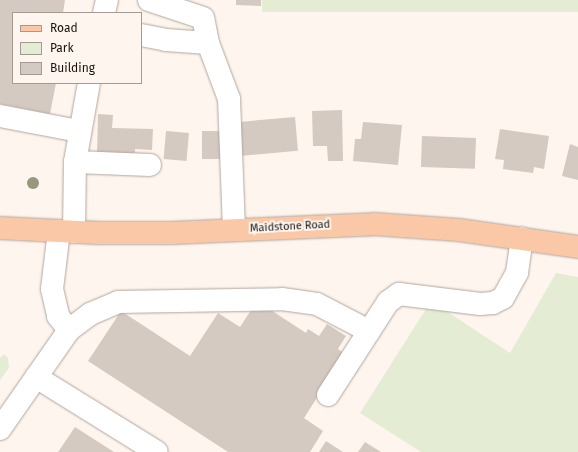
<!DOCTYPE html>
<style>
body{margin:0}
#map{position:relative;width:578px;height:452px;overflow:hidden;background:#fef5ee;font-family:"Fira Sans",sans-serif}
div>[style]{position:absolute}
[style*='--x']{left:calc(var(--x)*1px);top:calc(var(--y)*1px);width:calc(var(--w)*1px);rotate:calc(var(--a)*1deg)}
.green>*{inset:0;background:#e4edd4;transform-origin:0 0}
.building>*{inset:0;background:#d5cac2;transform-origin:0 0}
.roads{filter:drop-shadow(0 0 1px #b1a69e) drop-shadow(0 0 1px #b1a69e)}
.minor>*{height:22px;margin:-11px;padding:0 11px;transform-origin:11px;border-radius:11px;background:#fff}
.major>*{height:22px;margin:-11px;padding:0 11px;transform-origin:11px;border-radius:11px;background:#fac8a6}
.trees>*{width:12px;height:12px;margin:-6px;border-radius:50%;background:#96997c}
span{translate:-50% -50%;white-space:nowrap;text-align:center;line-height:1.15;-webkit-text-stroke:4px #fef5ee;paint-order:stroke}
.street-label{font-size:11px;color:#161210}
.legend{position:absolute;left:12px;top:12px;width:130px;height:72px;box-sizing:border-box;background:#fef5ee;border:1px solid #a19a95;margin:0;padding:5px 7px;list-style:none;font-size:12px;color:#161210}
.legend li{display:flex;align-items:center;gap:8px;height:20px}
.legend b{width:20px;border:1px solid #a19a95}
</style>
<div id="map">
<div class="green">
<div style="left:262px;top:0;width:316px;height:12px"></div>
<div style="clip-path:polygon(556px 273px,578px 277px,578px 452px,421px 452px,360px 413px,431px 301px,510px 353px)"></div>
<div style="clip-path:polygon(4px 354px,8px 358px,9px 368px,0 380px,0 358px)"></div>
</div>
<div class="building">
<div style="clip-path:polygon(0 0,65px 0,63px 13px,13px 13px,13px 83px,56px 83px,50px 114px,0 104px)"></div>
<div style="clip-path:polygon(236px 0,261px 0,261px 6px,236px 5px)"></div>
<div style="clip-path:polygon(342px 110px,343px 161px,328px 161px,327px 146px,313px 146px,312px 111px)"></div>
<div style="clip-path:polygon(98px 114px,113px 115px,112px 128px,153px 129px,152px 150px,135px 149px,135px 157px,97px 156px)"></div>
<div style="left:295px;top:117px;width:34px;height:56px;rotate:85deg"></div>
<div style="clip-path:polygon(363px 122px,402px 125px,398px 165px,353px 161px,355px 139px,361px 139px)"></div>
<div style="clip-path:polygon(500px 129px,549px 136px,544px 169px,534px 167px,533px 173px,503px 169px,504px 160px,495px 159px)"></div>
<div style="left:166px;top:131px;width:23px;height:28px;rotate:5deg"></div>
<div style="left:202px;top:131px;width:24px;height:28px"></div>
<div style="left:422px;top:136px;width:54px;height:31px;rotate:2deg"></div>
<div style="clip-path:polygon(570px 144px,578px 147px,578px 180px,562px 176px)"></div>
<div style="clip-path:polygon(257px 301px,306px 333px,308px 329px,319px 336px,327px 324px,346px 336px,338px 349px,345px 354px,304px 418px,323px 431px,310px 452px,228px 452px,88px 361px,121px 311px,190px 356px,218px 313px,240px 327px)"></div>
<div style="clip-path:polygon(75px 427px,114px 452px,58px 452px)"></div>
<div style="clip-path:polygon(326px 441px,343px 452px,319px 452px)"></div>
<div style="clip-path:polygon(365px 442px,381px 452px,358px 452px)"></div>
</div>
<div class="roads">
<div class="minor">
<div style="--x:104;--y:13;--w:13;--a:-77"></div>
<div style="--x:141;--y:35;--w:25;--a:11"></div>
<div style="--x:166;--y:40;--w:42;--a:4.1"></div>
<div style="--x:208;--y:43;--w:25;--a:-101"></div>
<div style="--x:203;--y:18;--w:57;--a:-161.6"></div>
<div style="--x:208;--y:43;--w:60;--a:69.4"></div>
<div style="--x:229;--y:99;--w:131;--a:87.8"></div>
<div style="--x:0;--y:116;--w:80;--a:10.8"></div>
<div style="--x:75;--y:162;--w:75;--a:2.3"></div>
<div style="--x:59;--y:231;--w:58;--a:96.9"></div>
<div style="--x:52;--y:289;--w:28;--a:77"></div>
<div style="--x:58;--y:316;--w:18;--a:52"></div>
<div style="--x:74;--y:232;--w:70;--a:-89.2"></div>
<div style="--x:75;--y:162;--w:80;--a:-80"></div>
<div style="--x:36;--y:377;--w:142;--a:31.8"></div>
<div style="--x:328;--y:395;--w:111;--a:-57.2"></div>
<div style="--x:388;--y:302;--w:14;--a:-36"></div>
<div style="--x:399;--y:294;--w:82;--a:7"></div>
<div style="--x:480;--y:304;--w:13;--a:-4"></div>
<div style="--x:493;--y:303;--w:11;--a:-27"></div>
<div style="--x:503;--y:298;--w:29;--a:-61"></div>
<div style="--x:517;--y:273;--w:35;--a:-82"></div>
<div style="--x:0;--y:429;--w:121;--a:-55.1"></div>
<div style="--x:69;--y:330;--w:26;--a:-37"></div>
<div style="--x:90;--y:314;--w:30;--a:-23"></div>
<div style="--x:118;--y:302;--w:164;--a:-1"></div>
<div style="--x:282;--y:299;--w:35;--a:8"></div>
<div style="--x:317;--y:304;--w:59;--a:27.4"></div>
</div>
<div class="major">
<div style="--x:0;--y:228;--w:99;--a:2.9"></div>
<div style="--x:99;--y:233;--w:72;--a:0"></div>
<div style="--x:171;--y:233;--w:203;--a:-2.5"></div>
<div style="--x:374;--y:224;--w:85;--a:4"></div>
<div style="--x:459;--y:230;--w:120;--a:8.1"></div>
</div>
</div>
<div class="trees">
<div style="left:33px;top:183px"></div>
</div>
<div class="street-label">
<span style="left:290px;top:227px;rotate:-3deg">Maidstone Road</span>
</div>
<ul class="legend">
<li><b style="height:5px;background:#fac8a6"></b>Road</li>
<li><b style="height:11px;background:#e4edd4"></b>Park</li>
<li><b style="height:11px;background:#d5cac2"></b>Building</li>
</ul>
</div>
